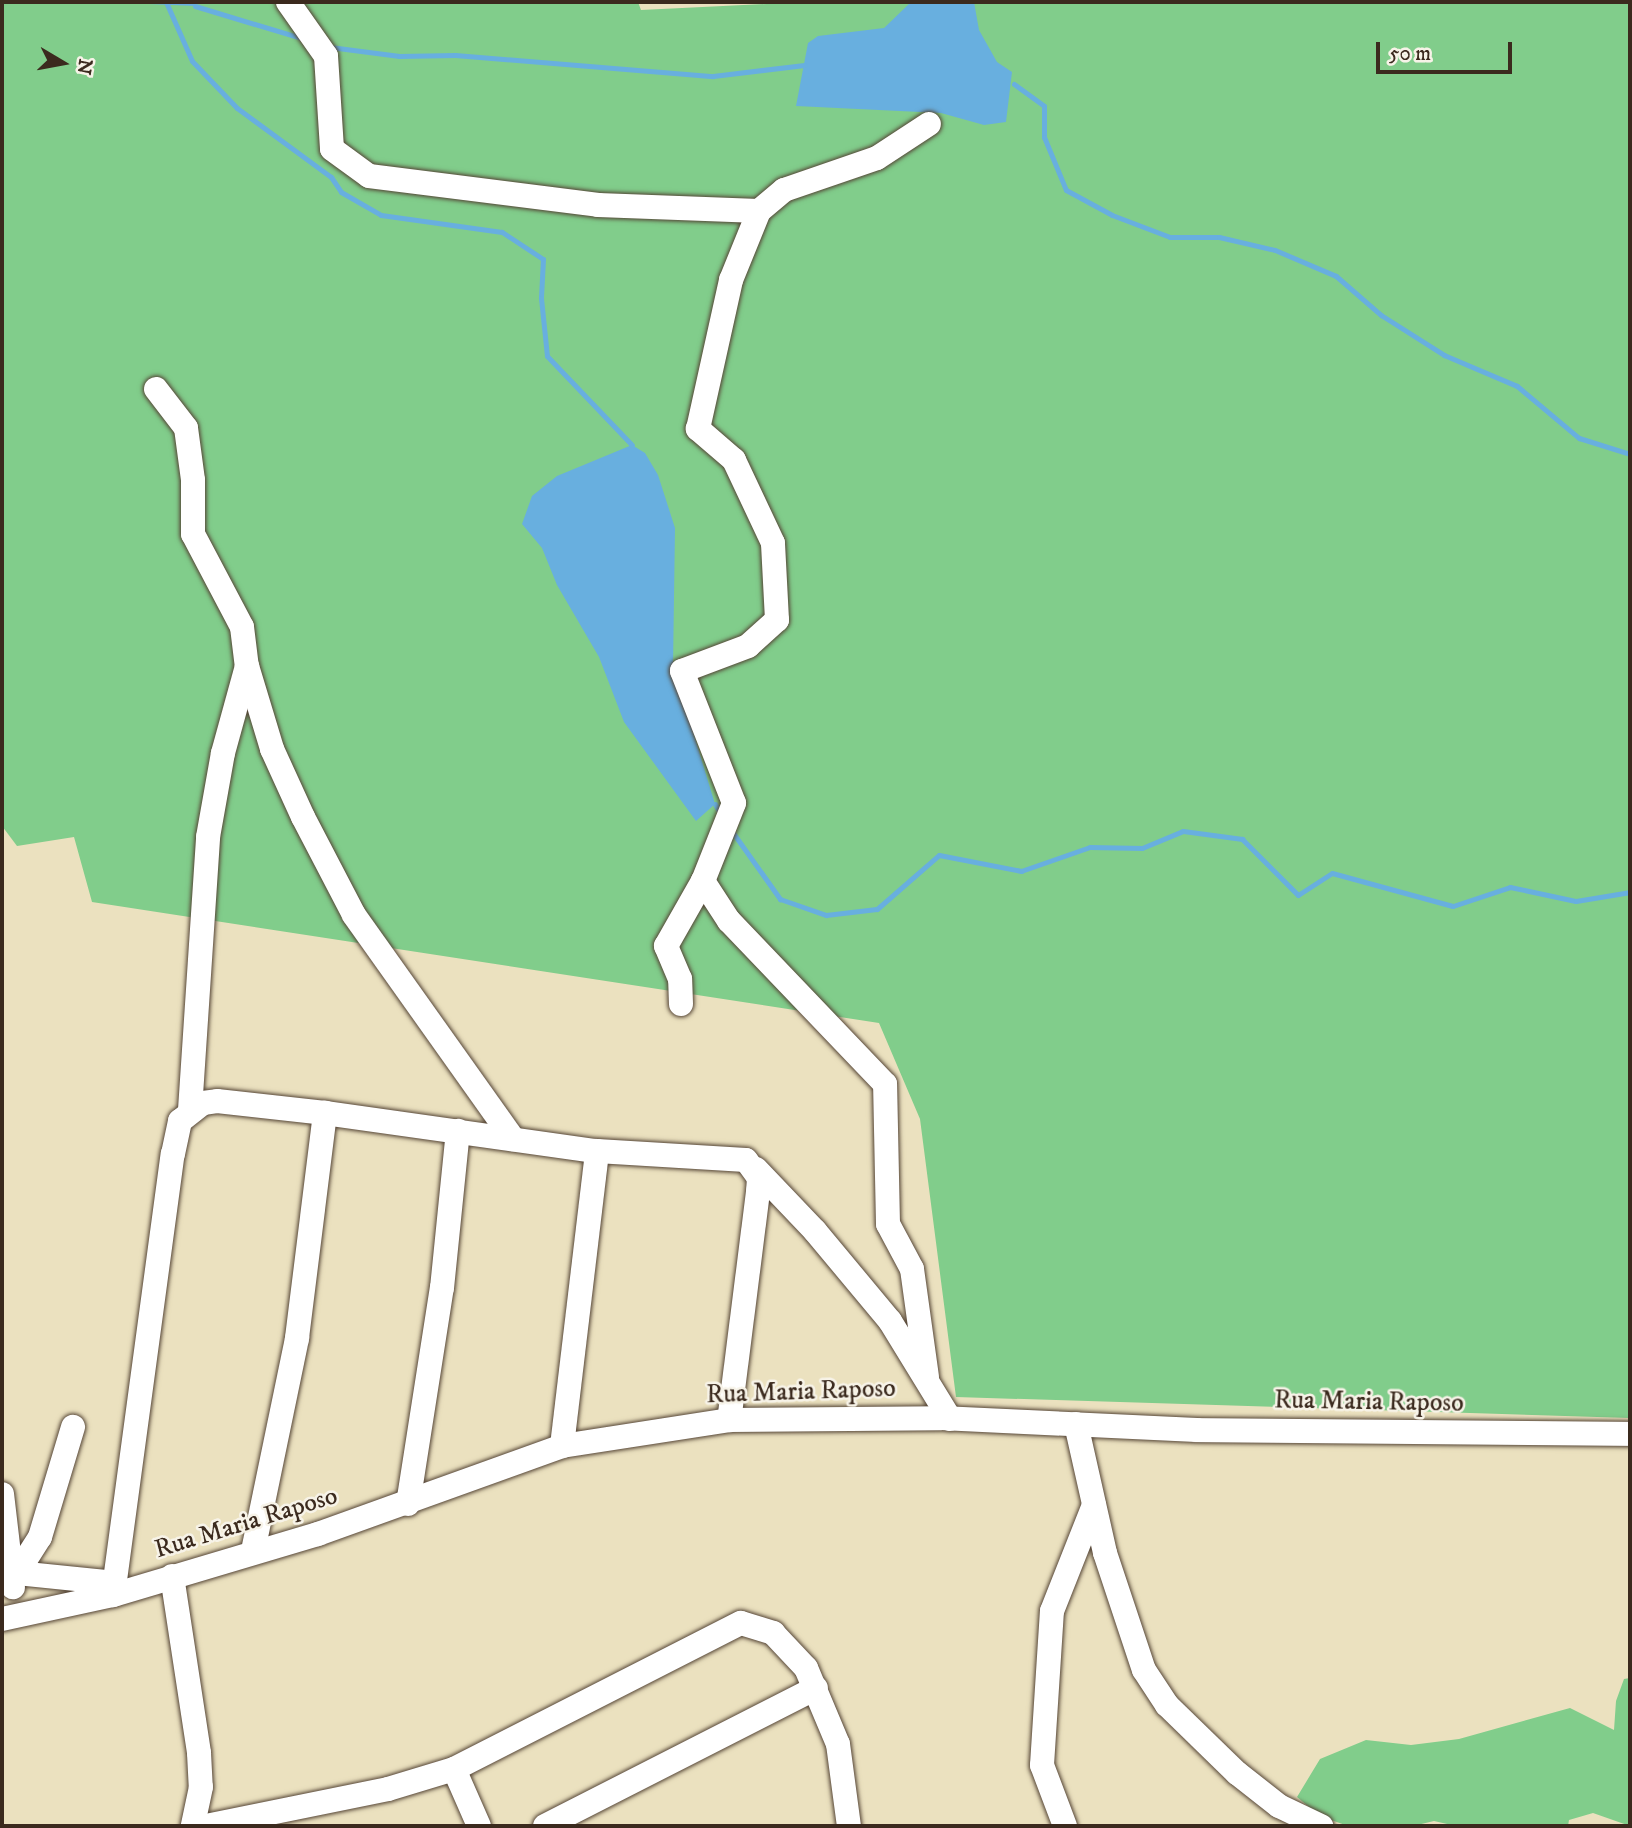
<!DOCTYPE html>
<style>
body{margin:0}
#map{position:relative;width:1632px;height:1828px;overflow:hidden;background:#ebe1bf;font-family:"IM FELL DW Pica",serif}
div>[style]{position:absolute}
[style*='--x']{left:calc(var(--x)*1px);top:calc(var(--y)*1px);width:calc(var(--w)*1px);rotate:calc(var(--a)*1deg)}
.green>*{inset:0;background:#81cd8b}
.water>*{inset:0;background:#68afdf}
.stream>*{height:5px;margin:-2.5px;padding:0 2.5px;transform-origin:2.5px;border-radius:2.5px;background:#68afdf}
.roads{filter:drop-shadow(0 0 2px #554536) drop-shadow(0 0 2px #554536)}
.minor>*{height:24px;margin:-12px;padding:0 12px;transform-origin:12px;border-radius:12px;background:#fff}
span{translate:-50% -50%;white-space:nowrap;text-align:center;line-height:1.15;-webkit-text-stroke:5px #f7f3e8;paint-order:stroke}
.street-label{font-size:26px;color:#3b2a1e}
.frame{position:absolute;inset:0;border:4px solid #3b2a1e;pointer-events:none}
.north{position:absolute;left:28px;top:28px;width:70px;height:70px;-webkit-text-stroke:5px #f7f3e8;paint-order:stroke;rotate:100deg;font-size:19px;font-weight:700;line-height:28px;text-align:center;color:#3b2a1e}
.north::after{content:'';display:block;margin:auto;width:24px;height:32px;background:#3b2a1e;clip-path:polygon(50% 0,100% 100%,50% 72%,0 100%)}
.scale{position:absolute;left:1376px;top:42px;width:136px;height:32px;box-sizing:border-box;border:4px solid #3b2a1e;border-top:0;padding-left:9px;font-size:21px;line-height:24px;white-space:nowrap;color:#3b2a1e;-webkit-text-stroke:5px #f7f3e8;paint-order:stroke}
</style>
<div id="map">
<div class="green">
<div style="clip-path:polygon(2px 2px,638px 2px,641px 10px,806px 2px,1630px 2px,1630px 1418px,956px 1397px,920px 1119px,879px 1023px,92px 902px,74px 837px,17px 846px,2px 826px)"></div>
<div style="clip-path:polygon(1630px 1678px,1630px 1826px,1593px 1813px,1569px 1820px,1568px 1826px,1456px 1826px,1434px 1821px,1413px 1826px,1348px 1826px,1320px 1816px,1297px 1797px,1320px 1759px,1366px 1740px,1411px 1745px,1459px 1739px,1570px 1708px,1614px 1730px,1616px 1701px,1624px 1679px)"></div>
</div>
<div class="water">
<div style="clip-path:polygon(126px 2px,195px 2px,195px 6px,127px 3px)"></div>
<div style="clip-path:polygon(911px 2px,974px 2px,979px 30px,997px 62px,1012px 72px,1006px 122px,984px 125px,941px 113px,796px 106px,808px 43px,818px 36px,884px 28px)"></div>
<div style="clip-path:polygon(632px 445px,645px 453px,658px 475px,675px 528px,673px 666px,715px 804px,696px 821px,624px 722px,599px 657px,557px 585px,542px 548px,522px 524px,532px 496px,557px 476px)"></div>
</div>
<div class="stream">
<div style="--x:166;--y:2;--w:64;--a:66.2"></div>
<div style="--x:192;--y:61;--w:65;--a:46.2"></div>
<div style="--x:237;--y:108;--w:117;--a:36.3"></div>
<div style="--x:331;--y:177;--w:18;--a:56"></div>
<div style="--x:341;--y:192;--w:46;--a:29.9"></div>
<div style="--x:381;--y:215;--w:122;--a:8"></div>
<div style="--x:502;--y:232;--w:49;--a:33.4"></div>
<div style="--x:543;--y:259;--w:39;--a:93"></div>
<div style="--x:541;--y:298;--w:58;--a:84.1"></div>
<div style="--x:547;--y:356;--w:123;--a:46.3"></div>
<div style="--x:195;--y:6;--w:114;--a:16.8"></div>
<div style="--x:330;--y:47;--w:70;--a:7.4"></div>
<div style="--x:399;--y:56;--w:56;--a:-1"></div>
<div style="--x:455;--y:55;--w:259;--a:4.7"></div>
<div style="--x:713;--y:76;--w:92;--a:-6.9"></div>
<div style="--x:1014;--y:84;--w:37;--a:36"></div>
<div style="--x:1044;--y:106;--w:31;--a:90"></div>
<div style="--x:1044;--y:137;--w:57;--a:67.5"></div>
<div style="--x:1066;--y:190;--w:52;--a:28.5"></div>
<div style="--x:1112;--y:215;--w:62;--a:20.8"></div>
<div style="--x:1170;--y:237;--w:49;--a:0"></div>
<div style="--x:1219;--y:237;--w:57;--a:13.1"></div>
<div style="--x:1275;--y:250;--w:66;--a:23.1"></div>
<div style="--x:1336;--y:276;--w:60;--a:40.9"></div>
<div style="--x:1381;--y:315;--w:75;--a:32.4"></div>
<div style="--x:1444;--y:355;--w:79;--a:23"></div>
<div style="--x:1517;--y:386;--w:81;--a:40"></div>
<div style="--x:1579;--y:438;--w:53;--a:17.4"></div>
<div style="--x:715;--y:804;--w:10;--a:61"></div>
<div style="--x:731;--y:830;--w:85;--a:54.6"></div>
<div style="--x:780;--y:899;--w:49;--a:19.2"></div>
<div style="--x:826;--y:915;--w:51;--a:-6.7"></div>
<div style="--x:877;--y:909;--w:82;--a:-41.1"></div>
<div style="--x:939;--y:855;--w:84;--a:11"></div>
<div style="--x:1021;--y:871;--w:73;--a:-19.2"></div>
<div style="--x:1090;--y:847;--w:52;--a:1.1"></div>
<div style="--x:1142;--y:848;--w:44;--a:-22.5"></div>
<div style="--x:1183;--y:831;--w:60;--a:7.7"></div>
<div style="--x:1242;--y:839;--w:79;--a:45"></div>
<div style="--x:1298;--y:895;--w:40;--a:-32.9"></div>
<div style="--x:1332;--y:873;--w:125;--a:15.3"></div>
<div style="--x:1453;--y:906;--w:60;--a:-18.4"></div>
<div style="--x:1510;--y:887;--w:67;--a:12"></div>
<div style="--x:1576;--y:901;--w:55;--a:-9.5"></div>
</div>
<div class="roads">
<div class="minor">
<div style="--x:288;--y:2;--w:66;--a:54.9"></div>
<div style="--x:326;--y:56;--w:93;--a:86.3"></div>
<div style="--x:332;--y:149;--w:46;--a:36.1"></div>
<div style="--x:369;--y:176;--w:231;--a:7.2"></div>
<div style="--x:598;--y:205;--w:161;--a:2.1"></div>
<div style="--x:156;--y:389;--w:49;--a:52.4"></div>
<div style="--x:186;--y:428;--w:52;--a:82.3"></div>
<div style="--x:193;--y:480;--w:54;--a:90"></div>
<div style="--x:193;--y:534;--w:105;--a:62.2"></div>
<div style="--x:242;--y:627;--w:39;--a:83"></div>
<div style="--x:247;--y:666;--w:87;--a:73.2"></div>
<div style="--x:272;--y:749;--w:75;--a:65.5"></div>
<div style="--x:303;--y:817;--w:110;--a:62.5"></div>
<div style="--x:354;--y:915;--w:275;--a:54.6"></div>
<div style="--x:681;--y:1004;--w:25;--a:-92"></div>
<div style="--x:680;--y:979;--w:36;--a:-113"></div>
<div style="--x:666;--y:946;--w:75;--a:-60.4"></div>
<div style="--x:190;--y:1110;--w:274;--a:-86.2"></div>
<div style="--x:208;--y:837;--w:85;--a:-79.9"></div>
<div style="--x:223;--y:753;--w:90;--a:-74.6"></div>
<div style="--x:756;--y:1169;--w:86;--a:46.4"></div>
<div style="--x:815;--y:1231;--w:117;--a:50.2"></div>
<div style="--x:890;--y:1321;--w:115;--a:58.5"></div>
<div style="--x:927;--y:1377;--w:109;--a:-97.9"></div>
<div style="--x:912;--y:1269;--w:51;--a:-118.1"></div>
<div style="--x:888;--y:1224;--w:140;--a:-91.2"></div>
<div style="--x:885;--y:1084;--w:226;--a:-133.7"></div>
<div style="--x:729;--y:921;--w:48;--a:-123"></div>
<div style="--x:703;--y:881;--w:84;--a:-68.3"></div>
<div style="--x:734;--y:803;--w:142;--a:-111.5"></div>
<div style="--x:682;--y:671;--w:71;--a:-20.7"></div>
<div style="--x:748;--y:646;--w:39;--a:-42"></div>
<div style="--x:777;--y:620;--w:77;--a:-93"></div>
<div style="--x:773;--y:543;--w:92;--a:-115.2"></div>
<div style="--x:734;--y:460;--w:48;--a:-139.3"></div>
<div style="--x:698;--y:429;--w:153;--a:-77.5"></div>
<div style="--x:731;--y:280;--w:74;--a:-67.9"></div>
<div style="--x:759;--y:211;--w:33;--a:-40"></div>
<div style="--x:784;--y:190;--w:98;--a:-19"></div>
<div style="--x:877;--y:158;--w:62;--a:-33.2"></div>
<div style="--x:1076;--y:1424;--w:132;--a:77.3"></div>
<div style="--x:1105;--y:1553;--w:123;--a:71.6"></div>
<div style="--x:1144;--y:1670;--w:42;--a:56.7"></div>
<div style="--x:1167;--y:1705;--w:98;--a:44.2"></div>
<div style="--x:1237;--y:1773;--w:53;--a:38.2"></div>
<div style="--x:1279;--y:1806;--w:47;--a:25.5"></div>
<div style="--x:562;--y:1446;--w:297;--a:-83.2"></div>
<div style="--x:2;--y:1494;--w:94;--a:83.3"></div>
<div style="--x:408;--y:1504;--w:219;--a:-81.1"></div>
<div style="--x:442;--y:1288;--w:158;--a:-84.2"></div>
<div style="--x:253;--y:1551;--w:217;--a:-78.3"></div>
<div style="--x:297;--y:1338;--w:227;--a:-82.9"></div>
<div style="--x:17;--y:1573;--w:99;--a:5.8"></div>
<div style="--x:172;--y:1576;--w:179;--a:81.3"></div>
<div style="--x:199;--y:1753;--w:34;--a:87"></div>
<div style="--x:201;--y:1787;--w:40;--a:102"></div>
<div style="--x:12;--y:1581;--w:52;--a:-57.5"></div>
<div style="--x:40;--y:1537;--w:115;--a:-73.3"></div>
<div style="--x:113;--y:1595;--w:445;--a:-82.3"></div>
<div style="--x:173;--y:1154;--w:34;--a:-78"></div>
<div style="--x:180;--y:1121;--w:29;--a:-38"></div>
<div style="--x:203;--y:1103;--w:14;--a:-8"></div>
<div style="--x:217;--y:1101;--w:109;--a:6.3"></div>
<div style="--x:325;--y:1113;--w:275;--a:8"></div>
<div style="--x:597;--y:1151;--w:149;--a:3.5"></div>
<div style="--x:746;--y:1160;--w:22;--a:54"></div>
<div style="--x:759;--y:1178;--w:14;--a:94"></div>
<div style="--x:758;--y:1192;--w:230;--a:97.2"></div>
<div style="--x:2;--y:1619;--w:114;--a:-12.2"></div>
<div style="--x:113;--y:1595;--w:214;--a:-16.6"></div>
<div style="--x:318;--y:1534;--w:259;--a:-19.8"></div>
<div style="--x:562;--y:1446;--w:169;--a:-8.8"></div>
<div style="--x:729;--y:1420;--w:212;--a:-0.5"></div>
<div style="--x:941;--y:1418;--w:256;--a:2.7"></div>
<div style="--x:1197;--y:1430;--w:433;--a:0.5"></div>
<div style="--x:454;--y:1769;--w:62;--a:66.3"></div>
<div style="--x:206;--y:1826;--w:186;--a:-11.5"></div>
<div style="--x:388;--y:1789;--w:69;--a:-16.9"></div>
<div style="--x:454;--y:1769;--w:322;--a:-27"></div>
<div style="--x:741;--y:1623;--w:34;--a:17"></div>
<div style="--x:773;--y:1633;--w:48;--a:46.7"></div>
<div style="--x:806;--y:1668;--w:82;--a:67.2"></div>
<div style="--x:838;--y:1744;--w:83;--a:82.4"></div>
<div style="--x:545;--y:1826;--w:304;--a:-27"></div>
<div style="--x:1065;--y:1826;--w:65;--a:-110.7"></div>
<div style="--x:1042;--y:1765;--w:154;--a:-86.3"></div>
<div style="--x:1052;--y:1611;--w:114;--a:-68.4"></div>
</div>
</div>
<div class="street-label">
<span style="left:801px;top:1392px;rotate:-2deg">Rua Maria Raposo</span>
<span style="left:1369px;top:1402px;rotate:1deg">Rua Maria Raposo</span>
<span style="left:246px;top:1523px;rotate:-17deg">Rua Maria Raposo</span>
</div>
<div class="frame"></div>
<div class="north">N</div>
<div class="scale">50 m</div>
</div>
